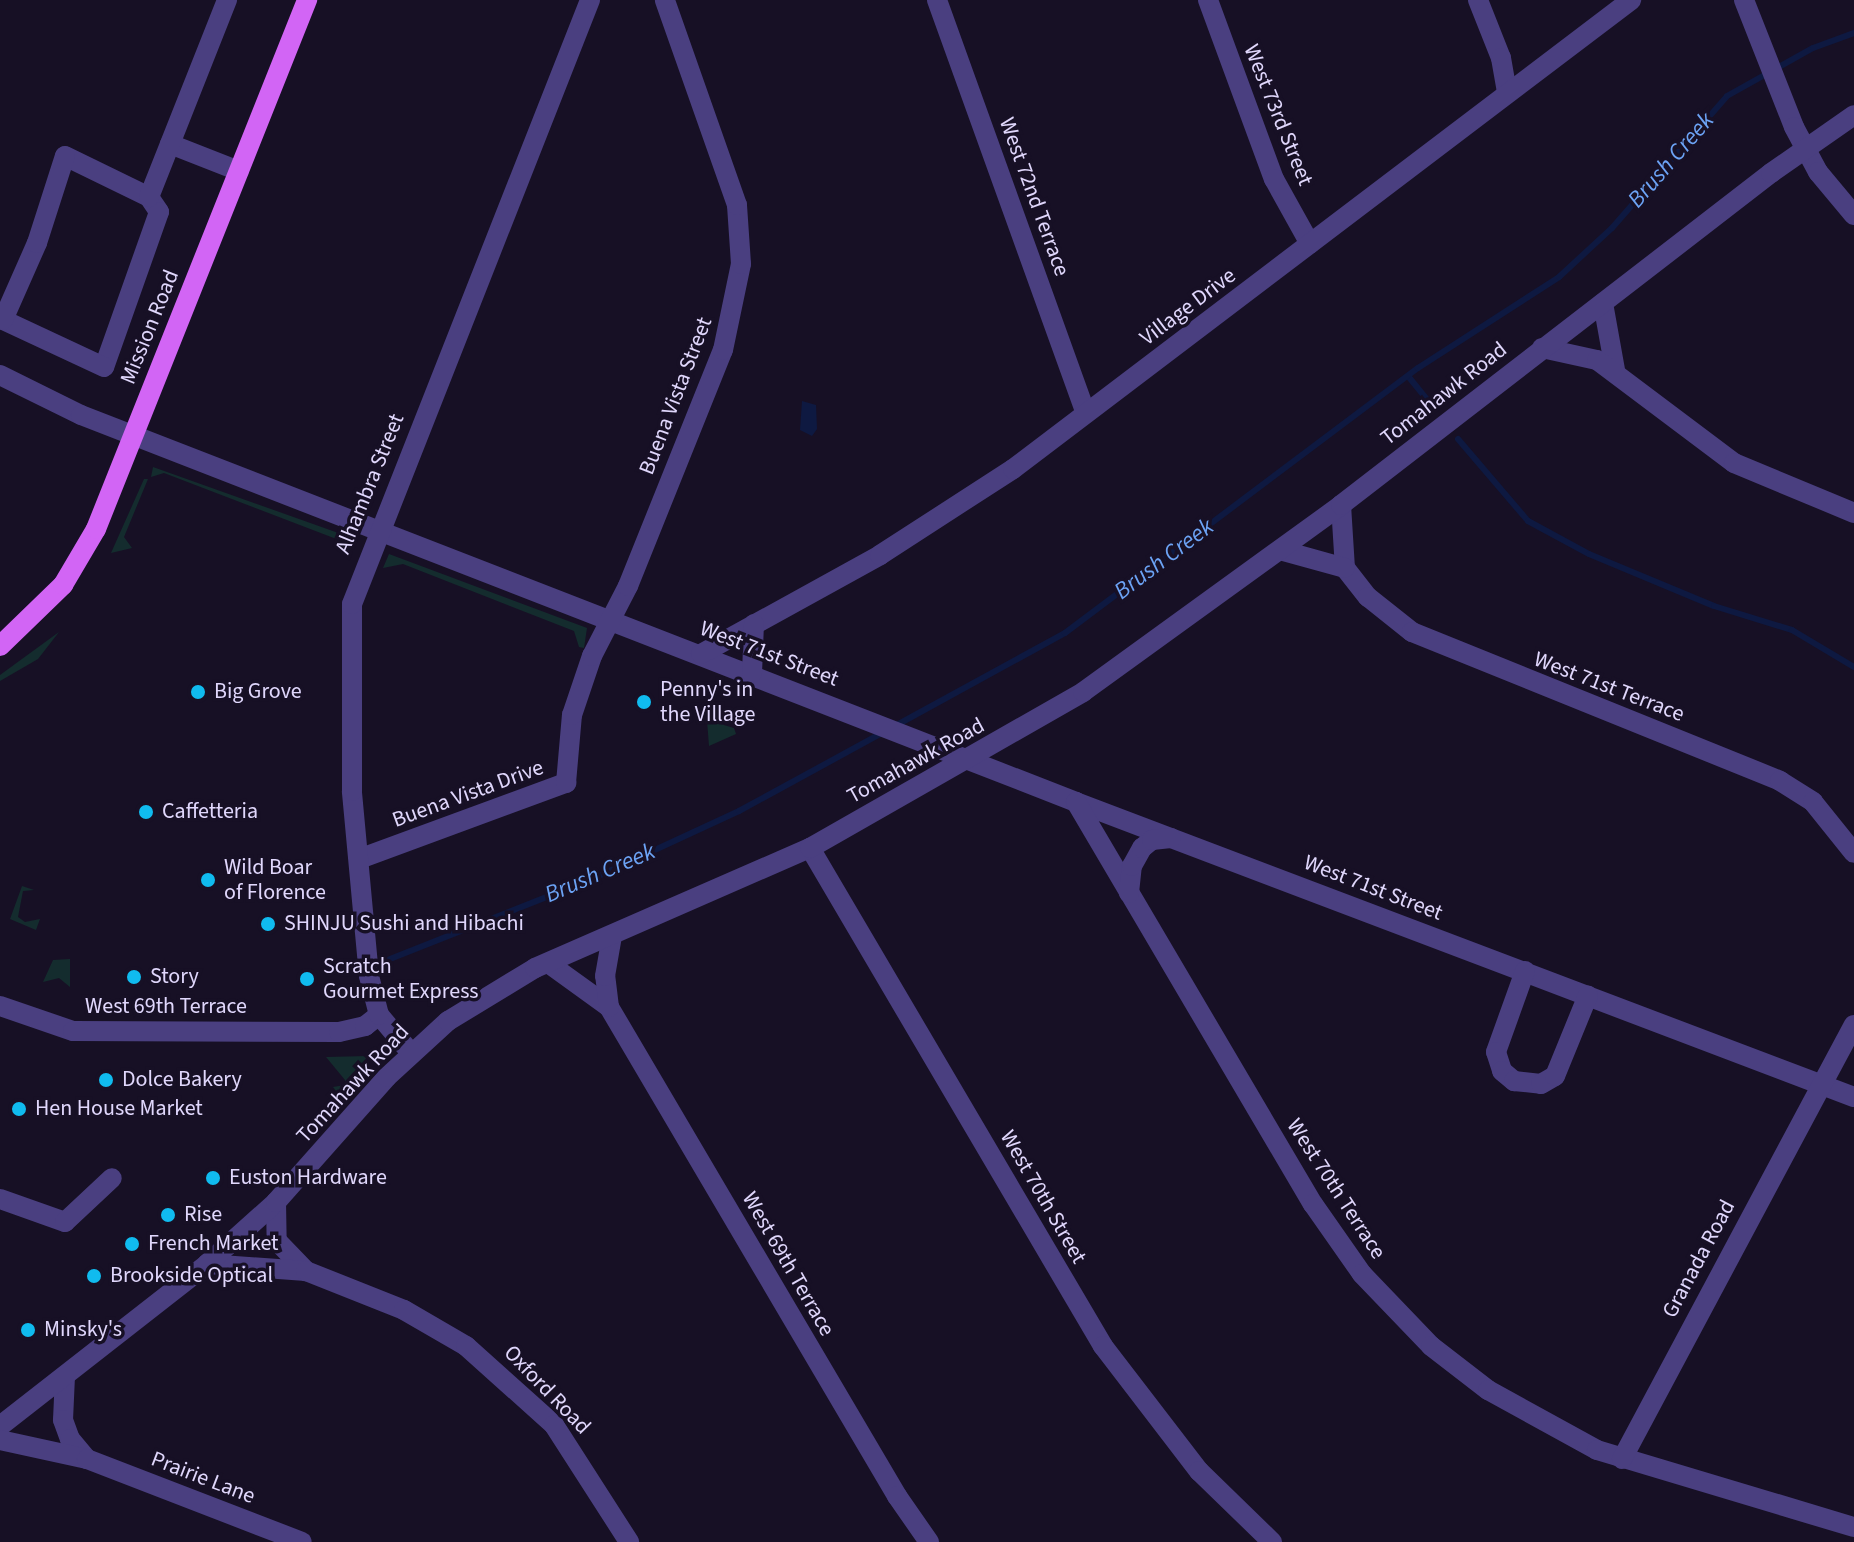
<!DOCTYPE html>
<style>
body{margin:0}
#map{position:relative;width:1854px;height:1542px;overflow:hidden;background:#171025;font-family:"Source Sans 3",sans-serif}
div>[style]{position:absolute}
[style*='--x']{left:calc(var(--x)*1px);top:calc(var(--y)*1px);width:calc(var(--w)*1px);rotate:calc(var(--a)*1deg)}
.green>*{inset:0;background:#142c2e}
.water>*{inset:0;background:#0e1941}
.stream>*{height:6px;margin:-3px;padding:0 3px;transform-origin:3px;border-radius:3px;background:#0e1941}
.minor>*{height:20px;margin:-10px;padding:0 10px;transform-origin:10px;border-radius:10px;background:#4a3f80}
.major>*{height:20px;margin:-10px;padding:0 10px;transform-origin:10px;border-radius:10px;background:#d265f5}
.dots>*{width:22px;height:22px;translate:-50% -50%;box-sizing:border-box;border:4px solid #171025;border-radius:50%}
span{translate:-50% -50%;white-space:nowrap;text-align:center;line-height:1.15;-webkit-text-stroke:7px #171025;paint-order:stroke}
.street-label{font-size:22px;color:#e0d7fc}
.poi-label{font-size:22px;color:#e0d7fc}
.left{translate:0 -50%;text-align:left}
.water-label{font-size:24px;color:#6ca3f5;font-style:italic}
</style>
<div id="map">
<div class="green">
<div style="clip-path:polygon(153px 467px,344px 535px,351px 550px,343px 552px,339px 540px,164px 473px,151px 477px)"></div>
<div style="clip-path:polygon(144px 479px,148px 479px,124px 537px,132px 548px,111px 553px)"></div>
<div style="clip-path:polygon(389px 554px,587px 628px,584px 648px,579px 647px,574px 631px,403px 564px,383px 568px)"></div>
<div style="clip-path:polygon(59px 632px,38px 659px,0 681px,0 675px)"></div>
<div style="clip-path:polygon(707px 720px,734px 728px,736px 734px,709px 746px)"></div>
<div style="clip-path:polygon(22px 886px,34px 890px,23px 891px,18px 917px,25px 922px,40px 919px,36px 930px,10px 919px)"></div>
<div style="clip-path:polygon(70px 959px,70px 987px,59px 978px,43px 982px,53px 960px)"></div>
<div style="clip-path:polygon(376px 1048px,376px 1054px,339px 1095px,333px 1087px,345px 1085px,345px 1080px,326px 1057px,368px 1056px)"></div>
</div>
<div class="water">
<div style="clip-path:polygon(802px 401px,816px 405px,817px 429px,812px 436px,800px 430px)"></div>
</div>
<div class="stream">
<div style="--x:1408;--y:376;--w:33;--a:51"></div>
<div style="--x:1458;--y:439;--w:108;--a:49.5"></div>
<div style="--x:1528;--y:521;--w:69;--a:28.4"></div>
<div style="--x:1589;--y:554;--w:135;--a:22.6"></div>
<div style="--x:1714;--y:606;--w:82;--a:17.1"></div>
<div style="--x:1792;--y:630;--w:72;--a:30.8"></div>
<div style="--x:895;--y:726;--w:194;--a:-28.7"></div>
<div style="--x:1065;--y:633;--w:441;--a:-36.9"></div>
<div style="--x:1418;--y:368;--w:168;--a:-32.8"></div>
<div style="--x:1559;--y:277;--w:72;--a:-42.8"></div>
<div style="--x:1612;--y:228;--w:175;--a:-48.9"></div>
<div style="--x:1727;--y:96;--w:98;--a:-29.2"></div>
<div style="--x:1813;--y:48;--w:44;--a:-20.1"></div>
<div style="--x:390;--y:959;--w:217;--a:-21.6"></div>
<div style="--x:592;--y:879;--w:162;--a:-24.8"></div>
<div style="--x:739;--y:811;--w:163;--a:-28.6"></div>
</div>
<div class="minor">
<div style="--x:937;--y:0;--w:437;--a:70.2"></div>
<div style="--x:1208;--y:0;--w:191;--a:69.8"></div>
<div style="--x:1274;--y:179;--w:74;--a:61"></div>
<div style="--x:1478;--y:0;--w:62;--a:68.4"></div>
<div style="--x:1501;--y:58;--w:34;--a:80"></div>
<div style="--x:1744;--y:0;--w:136;--a:68.5"></div>
<div style="--x:1794;--y:127;--w:51;--a:61.9"></div>
<div style="--x:1818;--y:172;--w:56;--a:50.1"></div>
<div style="--x:170;--y:144;--w:74;--a:21.4"></div>
<div style="--x:65;--y:156;--w:93;--a:26"></div>
<div style="--x:149;--y:197;--w:18;--a:56"></div>
<div style="--x:159;--y:212;--w:164;--a:109.5"></div>
<div style="--x:104;--y:367;--w:111;--a:-155"></div>
<div style="--x:3;--y:320;--w:84;--a:-66.2"></div>
<div style="--x:37;--y:243;--w:91;--a:-72.2"></div>
<div style="--x:149;--y:197;--w:212;--a:-68.4"></div>
<div style="--x:1603;--y:303;--w:68;--a:79.8"></div>
<div style="--x:1542;--y:348;--w:56;--a:12.3"></div>
<div style="--x:1597;--y:360;--w:171;--a:36.9"></div>
<div style="--x:1734;--y:463;--w:130;--a:22.6"></div>
<div style="--x:0;--y:375;--w:90;--a:26.3"></div>
<div style="--x:81;--y:415;--w:1068;--a:21.25"></div>
<div style="--x:1076;--y:802;--w:832;--a:20.77"></div>
<div style="--x:1341;--y:505;--w:63;--a:86.4"></div>
<div style="--x:1345;--y:568;--w:37;--a:52"></div>
<div style="--x:1368;--y:597;--w:56;--a:38.5"></div>
<div style="--x:1412;--y:632;--w:397;--a:22"></div>
<div style="--x:1780;--y:781;--w:39;--a:32"></div>
<div style="--x:1813;--y:802;--w:65;--a:51.2"></div>
<div style="--x:1280;--y:550;--w:67;--a:15.5"></div>
<div style="--x:701;--y:654;--w:205;--a:-28.9"></div>
<div style="--x:880;--y:555;--w:158;--a:-32.9"></div>
<div style="--x:1013;--y:469;--w:776;--a:-37.19"></div>
<div style="--x:752;--y:673;--w:49;--a:-87.7"></div>
<div style="--x:1076;--y:802;--w:467;--a:59.5"></div>
<div style="--x:1313;--y:1204;--w:85;--a:55"></div>
<div style="--x:1362;--y:1274;--w:100;--a:46.2"></div>
<div style="--x:1431;--y:1346;--w:72;--a:37.7"></div>
<div style="--x:1488;--y:1390;--w:124;--a:28.8"></div>
<div style="--x:1597;--y:1450;--w:268;--a:16.7"></div>
<div style="--x:810;--y:848;--w:578;--a:59.53"></div>
<div style="--x:1103;--y:1346;--w:158;--a:52.5"></div>
<div style="--x:1199;--y:1471;--w:102;--a:44.2"></div>
<div style="--x:359;--y:859;--w:221;--a:-20.2"></div>
<div style="--x:566;--y:783;--w:68;--a:-85"></div>
<div style="--x:572;--y:715;--w:62;--a:-71.3"></div>
<div style="--x:592;--y:656;--w:79;--a:-62.8"></div>
<div style="--x:628;--y:586;--w:254;--a:-68.1"></div>
<div style="--x:723;--y:350;--w:88;--a:-78.2"></div>
<div style="--x:741;--y:264;--w:59;--a:-93.9"></div>
<div style="--x:737;--y:205;--w:217;--a:-109.4"></div>
<div style="--x:1129;--y:893;--w:27;--a:-84"></div>
<div style="--x:1132;--y:866;--w:21;--a:-61"></div>
<div style="--x:1142;--y:848;--w:13;--a:-39"></div>
<div style="--x:1152;--y:840;--w:19;--a:-6"></div>
<div style="--x:548;--y:963;--w:75;--a:35.8"></div>
<div style="--x:609;--y:1007;--w:568;--a:59.5"></div>
<div style="--x:897;--y:1496;--w:56;--a:55.2"></div>
<div style="--x:1525;--y:971;--w:86;--a:109.7"></div>
<div style="--x:1496;--y:1052;--w:20;--a:72"></div>
<div style="--x:1502;--y:1071;--w:16;--a:40"></div>
<div style="--x:1514;--y:1081;--w:27;--a:6"></div>
<div style="--x:1541;--y:1084;--w:16;--a:-30"></div>
<div style="--x:1555;--y:1076;--w:87;--a:-67.8"></div>
<div style="--x:0;--y:1006;--w:77;--a:18.9"></div>
<div style="--x:73;--y:1031;--w:266;--a:0.2"></div>
<div style="--x:339;--y:1032;--w:27;--a:-13"></div>
<div style="--x:365;--y:1026;--w:18;--a:-38"></div>
<div style="--x:379;--y:1015;--w:50;--a:49.9"></div>
<div style="--x:609;--y:1007;--w:31;--a:-97"></div>
<div style="--x:605;--y:976;--w:41;--a:-80.1"></div>
<div style="--x:379;--y:1015;--w:40;--a:-104.4"></div>
<div style="--x:369;--y:976;--w:186;--a:-95.3"></div>
<div style="--x:352;--y:791;--w:187;--a:-90"></div>
<div style="--x:352;--y:604;--w:649;--a:-68.49"></div>
<div style="--x:0;--y:1199;--w:69;--a:19.5"></div>
<div style="--x:65;--y:1222;--w:64;--a:-43.1"></div>
<div style="--x:276;--y:1202;--w:39;--a:89"></div>
<div style="--x:277;--y:1241;--w:42;--a:46"></div>
<div style="--x:207;--y:1264;--w:99;--a:4"></div>
<div style="--x:306;--y:1271;--w:105;--a:21.7"></div>
<div style="--x:404;--y:1310;--w:72;--a:30.1"></div>
<div style="--x:466;--y:1346;--w:118;--a:41.9"></div>
<div style="--x:554;--y:1425;--w:139;--a:57.3"></div>
<div style="--x:65;--y:1376;--w:44;--a:92.6"></div>
<div style="--x:63;--y:1420;--w:20;--a:70"></div>
<div style="--x:70;--y:1439;--w:26;--a:50"></div>
<div style="--x:0;--y:1426;--w:263;--a:-38"></div>
<div style="--x:207;--y:1264;--w:93;--a:-41.9"></div>
<div style="--x:276;--y:1202;--w:167;--a:-48.4"></div>
<div style="--x:387;--y:1077;--w:83;--a:-42.6"></div>
<div style="--x:448;--y:1021;--w:102;--a:-31.3"></div>
<div style="--x:535;--y:968;--w:300;--a:-23.6"></div>
<div style="--x:810;--y:848;--w:314;--a:-29.7"></div>
<div style="--x:1083;--y:692;--w:319;--a:-35.9"></div>
<div style="--x:1341;--y:505;--w:543;--a:-37.67"></div>
<div style="--x:1771;--y:173;--w:101;--a:-34.9"></div>
<div style="--x:0;--y:1440;--w:89;--a:12.3"></div>
<div style="--x:87;--y:1459;--w:230;--a:21.1"></div>
<div style="--x:1622;--y:1459;--w:492;--a:-61.9"></div>
</div>
<div class="major">
<div style="--x:0;--y:646;--w:88;--a:-44.1"></div>
<div style="--x:63;--y:585;--w:65;--a:-59.5"></div>
<div style="--x:96;--y:529;--w:570;--a:-68.25"></div>
</div>
<div class="dots">
<div style="left:198px;top:692px;background:#10bbef"></div>
<div style="left:644px;top:702px;background:#10bbef"></div>
<div style="left:146px;top:812px;background:#10bbef"></div>
<div style="left:208px;top:880px;background:#10bbef"></div>
<div style="left:268px;top:924px;background:#10bbef"></div>
<div style="left:134px;top:977px;background:#10bbef"></div>
<div style="left:307px;top:979px;background:#10bbef"></div>
<div style="left:106px;top:1080px;background:#10bbef"></div>
<div style="left:19px;top:1109px;background:#10bbef"></div>
<div style="left:213px;top:1178px;background:#10bbef"></div>
<div style="left:168px;top:1215px;background:#10bbef"></div>
<div style="left:132px;top:1244px;background:#10bbef"></div>
<div style="left:94px;top:1276px;background:#10bbef"></div>
<div style="left:28px;top:1330px;background:#10bbef"></div>
</div>
<div class="street-label">
<span style="left:1278px;top:115px;rotate:68deg">West 73rd Street</span>
<span style="left:1034px;top:197px;rotate:70deg">West 72nd Terrace</span>
<span style="left:1188px;top:307px;rotate:-37deg">Village Drive</span>
<span style="left:150px;top:327px;rotate:-68deg">Mission Road</span>
<span style="left:1444px;top:394px;rotate:-38deg">Tomahawk Road</span>
<span style="left:676px;top:396px;rotate:-69deg">Buena Vista Street</span>
<span style="left:370px;top:484px;rotate:-68deg">Alhambra Street</span>
<span style="left:769px;top:654px;rotate:21deg">West 71st Street</span>
<span style="left:1609px;top:687px;rotate:21deg">West 71st Terrace</span>
<span style="left:916px;top:761px;rotate:-29deg">Tomahawk Road</span>
<span style="left:468px;top:794px;rotate:-20deg">Buena Vista Drive</span>
<span style="left:1373px;top:888px;rotate:21deg">West 71st Street</span>
<span style="left:166px;top:1007px">West 69th Terrace</span>
<span style="left:353px;top:1084px;rotate:-47deg">Tomahawk Road</span>
<span style="left:1336px;top:1189px;rotate:57deg">West 70th Terrace</span>
<span style="left:1043px;top:1197px;rotate:60deg">West 70th Street</span>
<span style="left:1699px;top:1259px;rotate:-62deg">Granada Road</span>
<span style="left:788px;top:1264px;rotate:60deg">West 69th Terrace</span>
<span style="left:547px;top:1390px;rotate:46deg">Oxford Road</span>
<span style="left:203px;top:1478px;rotate:21deg">Prairie Lane</span>
</div>
<div class="poi-label">
<span class="left" style="left:660px;top:702px">Penny's in<br>the Village</span>
<span class="left" style="left:214px;top:692px">Big Grove</span>
<span class="left" style="left:162px;top:812px">Caffetteria</span>
<span class="left" style="left:224px;top:880px">Wild Boar<br>of Florence</span>
<span class="left" style="left:284px;top:924px">SHINJU Sushi and Hibachi</span>
<span class="left" style="left:323px;top:979px">Scratch<br>Gourmet Express</span>
<span class="left" style="left:150px;top:977px">Story</span>
<span class="left" style="left:122px;top:1080px">Dolce Bakery</span>
<span class="left" style="left:35px;top:1109px">Hen House Market</span>
<span class="left" style="left:229px;top:1178px">Euston Hardware</span>
<span class="left" style="left:184px;top:1215px">Rise</span>
<span class="left" style="left:148px;top:1244px">French Market</span>
<span class="left" style="left:110px;top:1276px">Brookside Optical</span>
<span class="left" style="left:44px;top:1330px">Minsky's</span>
</div>
<div class="water-label">
<span style="left:1671px;top:160px;rotate:-49deg">Brush Creek</span>
<span style="left:1164px;top:559px;rotate:-37deg">Brush Creek</span>
<span style="left:600px;top:873px;rotate:-23deg">Brush Creek</span>
</div>
</div>
